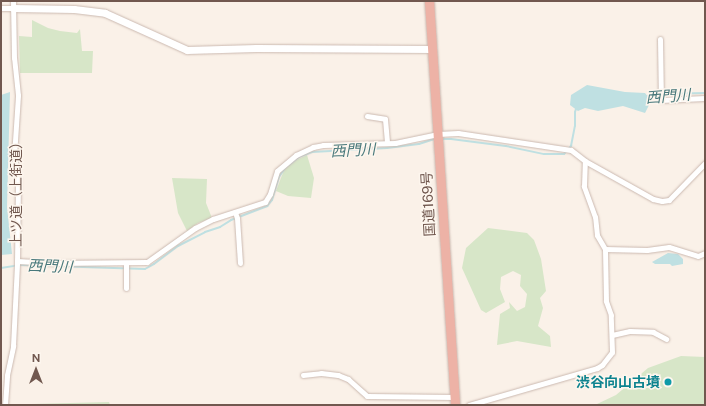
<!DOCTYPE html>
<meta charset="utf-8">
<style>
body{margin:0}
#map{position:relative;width:706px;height:406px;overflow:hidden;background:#faf1e8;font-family:"Public Sans","Noto Sans JP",sans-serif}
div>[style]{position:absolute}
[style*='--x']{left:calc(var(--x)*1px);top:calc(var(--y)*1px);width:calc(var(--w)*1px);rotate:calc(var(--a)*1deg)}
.green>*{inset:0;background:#d7e6c8}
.water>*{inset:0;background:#bfe0e2}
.stream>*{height:2px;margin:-1px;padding:0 1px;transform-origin:1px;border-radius:1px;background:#bfe0e2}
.roads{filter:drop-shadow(0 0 1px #cbb9b0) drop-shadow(0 0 1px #cbb9b0)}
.street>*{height:5px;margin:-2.5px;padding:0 2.5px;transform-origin:2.5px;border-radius:2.5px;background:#fff}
.secondary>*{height:7px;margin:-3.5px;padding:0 3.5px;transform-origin:3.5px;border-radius:3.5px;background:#fff}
.highway>*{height:9px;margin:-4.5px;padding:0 4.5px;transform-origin:4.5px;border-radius:4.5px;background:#edb2a6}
.dots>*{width:11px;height:11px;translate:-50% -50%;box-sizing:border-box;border:2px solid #fdf6ee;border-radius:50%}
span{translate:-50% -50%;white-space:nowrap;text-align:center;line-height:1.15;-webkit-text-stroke:3px #fdf6ee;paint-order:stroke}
.street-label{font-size:14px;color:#71584f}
.culture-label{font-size:14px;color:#0d838f;font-weight:700}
.right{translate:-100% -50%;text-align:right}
.water-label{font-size:15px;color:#48787b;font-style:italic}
.frame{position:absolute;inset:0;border:2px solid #71584f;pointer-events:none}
.north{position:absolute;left:16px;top:350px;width:40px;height:40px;-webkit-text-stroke:3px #fdf6ee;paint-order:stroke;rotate:0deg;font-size:11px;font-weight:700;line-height:16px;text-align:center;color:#71584f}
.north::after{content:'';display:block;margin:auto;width:14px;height:18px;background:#71584f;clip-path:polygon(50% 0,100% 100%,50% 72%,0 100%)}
</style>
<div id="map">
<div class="green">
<div style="clip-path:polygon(32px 20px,48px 28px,60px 31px,77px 33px,80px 29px,82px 51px,93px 51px,92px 73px,20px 73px,19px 36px,32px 37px)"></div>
<div style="clip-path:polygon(307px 155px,314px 178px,311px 198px,288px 196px,276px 191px,284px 170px,294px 161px)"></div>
<div style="clip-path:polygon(172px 178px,207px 179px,206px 203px,212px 218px,198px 223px,187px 231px,178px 213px)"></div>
<div style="clip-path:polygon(488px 228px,527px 233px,534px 240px,541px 259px,546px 291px,540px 298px,543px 308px,538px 326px,550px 336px,551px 347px,517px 341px,497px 345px,500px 314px,510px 308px,509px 302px,517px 311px,525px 307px,527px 294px,520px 286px,521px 275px,513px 271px,501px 277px,500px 289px,505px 302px,486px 313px,481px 310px,462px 268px,466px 248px)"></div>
<div style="clip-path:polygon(681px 356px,705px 357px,705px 405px,557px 405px,597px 404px,616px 395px,648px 368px)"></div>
<div style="clip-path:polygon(109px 402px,110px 405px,31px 405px,31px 404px)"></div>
</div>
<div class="water">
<div style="clip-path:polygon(587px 85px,625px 92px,645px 93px,649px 98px,650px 103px,645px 113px,623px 106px,598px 111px,585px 108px,578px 111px,570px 105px,571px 95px)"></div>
<div style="clip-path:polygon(10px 92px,7px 207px,12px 254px,1px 255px,1px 95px)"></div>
<div style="clip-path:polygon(668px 253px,678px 254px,683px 259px,683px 264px,672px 266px,670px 264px,655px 264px,652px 262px)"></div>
</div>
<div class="stream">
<div style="--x:647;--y:96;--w:11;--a:-10"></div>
<div style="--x:658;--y:94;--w:47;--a:-1.2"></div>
<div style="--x:441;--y:139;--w:10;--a:0"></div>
<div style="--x:451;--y:139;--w:55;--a:7.3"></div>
<div style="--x:506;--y:146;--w:39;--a:12"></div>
<div style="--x:544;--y:154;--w:20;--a:0"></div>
<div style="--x:564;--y:154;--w:11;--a:-49"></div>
<div style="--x:571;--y:146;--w:20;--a:-79"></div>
<div style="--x:575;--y:126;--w:14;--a:-90"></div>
<div style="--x:575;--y:112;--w:3;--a:-72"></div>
<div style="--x:1;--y:268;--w:20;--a:-9"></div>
<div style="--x:21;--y:265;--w:124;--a:1.8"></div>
<div style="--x:145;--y:269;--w:10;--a:-29"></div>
<div style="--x:154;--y:264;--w:30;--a:-37"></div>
<div style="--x:178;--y:246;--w:30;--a:-27"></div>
<div style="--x:205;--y:232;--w:16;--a:-18"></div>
<div style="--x:220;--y:227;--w:13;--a:-32"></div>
<div style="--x:231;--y:220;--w:39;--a:-21"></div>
<div style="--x:267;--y:206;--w:8;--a:-50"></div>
<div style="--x:272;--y:200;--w:24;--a:-73"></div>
<div style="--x:279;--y:177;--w:11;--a:-56"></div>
<div style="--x:285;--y:168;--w:18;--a:-38"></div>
<div style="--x:299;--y:157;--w:14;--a:-21"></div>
<div style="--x:312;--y:152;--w:75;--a:-3.1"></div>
<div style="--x:387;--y:148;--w:32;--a:-7"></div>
<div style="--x:419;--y:144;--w:16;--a:-18"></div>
</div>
<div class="roads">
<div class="street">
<div style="--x:1;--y:8;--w:12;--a:0"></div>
<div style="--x:660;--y:39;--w:61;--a:89.1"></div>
<div style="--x:661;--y:100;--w:44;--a:-2.6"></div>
<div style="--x:367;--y:116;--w:18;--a:9"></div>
<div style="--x:385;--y:119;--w:24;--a:85"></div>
<div style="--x:235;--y:212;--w:6;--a:72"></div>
<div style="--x:237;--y:218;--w:45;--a:86.2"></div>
<div style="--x:605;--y:249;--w:42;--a:1.4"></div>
<div style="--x:647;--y:250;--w:22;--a:-8"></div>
<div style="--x:669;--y:247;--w:30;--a:17"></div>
<div style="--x:698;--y:256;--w:8;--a:-23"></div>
<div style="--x:17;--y:261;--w:37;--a:3"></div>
<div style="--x:54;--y:263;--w:93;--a:-0.6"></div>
<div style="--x:147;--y:262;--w:59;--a:-35.3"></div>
<div style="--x:195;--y:228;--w:20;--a:-27"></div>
<div style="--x:213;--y:219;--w:55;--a:-18.1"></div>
<div style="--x:265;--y:202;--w:9;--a:-58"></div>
<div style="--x:270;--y:194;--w:24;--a:-73"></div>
<div style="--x:277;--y:171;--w:25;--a:-40"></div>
<div style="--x:296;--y:155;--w:19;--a:-25"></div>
<div style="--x:313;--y:147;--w:10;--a:-11"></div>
<div style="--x:323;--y:145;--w:72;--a:-1.6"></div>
<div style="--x:395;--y:143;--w:44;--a:-11.8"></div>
<div style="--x:438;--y:134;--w:20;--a:-3"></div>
<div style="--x:458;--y:133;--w:114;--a:8.6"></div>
<div style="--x:571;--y:150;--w:18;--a:38"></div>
<div style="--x:585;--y:161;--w:78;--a:29.2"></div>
<div style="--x:653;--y:199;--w:9;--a:13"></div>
<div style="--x:662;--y:201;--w:7;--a:-8"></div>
<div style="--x:669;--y:200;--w:52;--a:-45.8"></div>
<div style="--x:126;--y:288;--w:25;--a:-90"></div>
<div style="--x:612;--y:335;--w:18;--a:-13"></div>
<div style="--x:630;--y:331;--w:23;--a:2"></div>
<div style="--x:653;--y:332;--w:15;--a:28"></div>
<div style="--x:303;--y:375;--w:18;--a:-6"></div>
<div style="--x:321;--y:373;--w:17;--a:7"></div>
<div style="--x:338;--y:375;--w:11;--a:22"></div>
<div style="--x:348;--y:379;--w:25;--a:42"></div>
<div style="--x:367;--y:396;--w:87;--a:0.7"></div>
<div style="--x:5;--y:405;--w:30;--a:-86"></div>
<div style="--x:7;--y:375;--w:30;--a:-78"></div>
<div style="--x:13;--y:346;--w:83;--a:-87.2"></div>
<div style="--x:17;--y:263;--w:83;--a:-89.3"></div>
<div style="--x:18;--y:180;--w:24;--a:-99"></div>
<div style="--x:14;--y:156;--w:61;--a:-86.2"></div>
<div style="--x:18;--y:95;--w:37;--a:-96"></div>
<div style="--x:14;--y:58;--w:57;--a:-91"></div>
<div style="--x:469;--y:405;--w:133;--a:-16.1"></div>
<div style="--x:597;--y:368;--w:6;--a:-31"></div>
<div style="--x:602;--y:365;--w:16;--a:-52"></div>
<div style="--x:612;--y:352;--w:37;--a:-92"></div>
<div style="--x:611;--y:315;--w:15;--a:-110"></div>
<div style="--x:606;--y:301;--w:52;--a:-91.1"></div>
<div style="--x:605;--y:249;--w:16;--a:-120"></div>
<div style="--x:597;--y:235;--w:18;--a:-96"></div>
<div style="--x:595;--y:217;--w:33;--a:-110"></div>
<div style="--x:584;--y:186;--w:25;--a:-88"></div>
</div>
<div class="secondary">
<div style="--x:13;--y:8;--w:61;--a:0.9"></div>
<div style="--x:74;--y:9;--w:31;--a:7"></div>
<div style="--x:105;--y:13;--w:90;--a:24.3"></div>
<div style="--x:187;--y:50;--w:69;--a:-1.7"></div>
<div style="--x:256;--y:48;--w:177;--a:0.3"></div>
</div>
<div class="highway">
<div style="--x:429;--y:1;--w:405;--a:86.3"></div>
</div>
</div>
<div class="dots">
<div style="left:668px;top:382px;background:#0f9aa8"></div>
</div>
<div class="street-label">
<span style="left:16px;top:191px;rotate:-90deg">上ツ道（上街道）</span>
<span style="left:428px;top:204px;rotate:-93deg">国道169号</span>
</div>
<div class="culture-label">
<span class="right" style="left:660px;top:382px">渋谷向山古墳</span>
</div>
<div class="water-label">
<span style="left:668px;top:96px;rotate:-4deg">西門川</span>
<span style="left:353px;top:150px;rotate:-3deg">西門川</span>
<span style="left:50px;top:266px;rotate:2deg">西門川</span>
</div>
<div class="frame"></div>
<div class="north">N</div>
</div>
